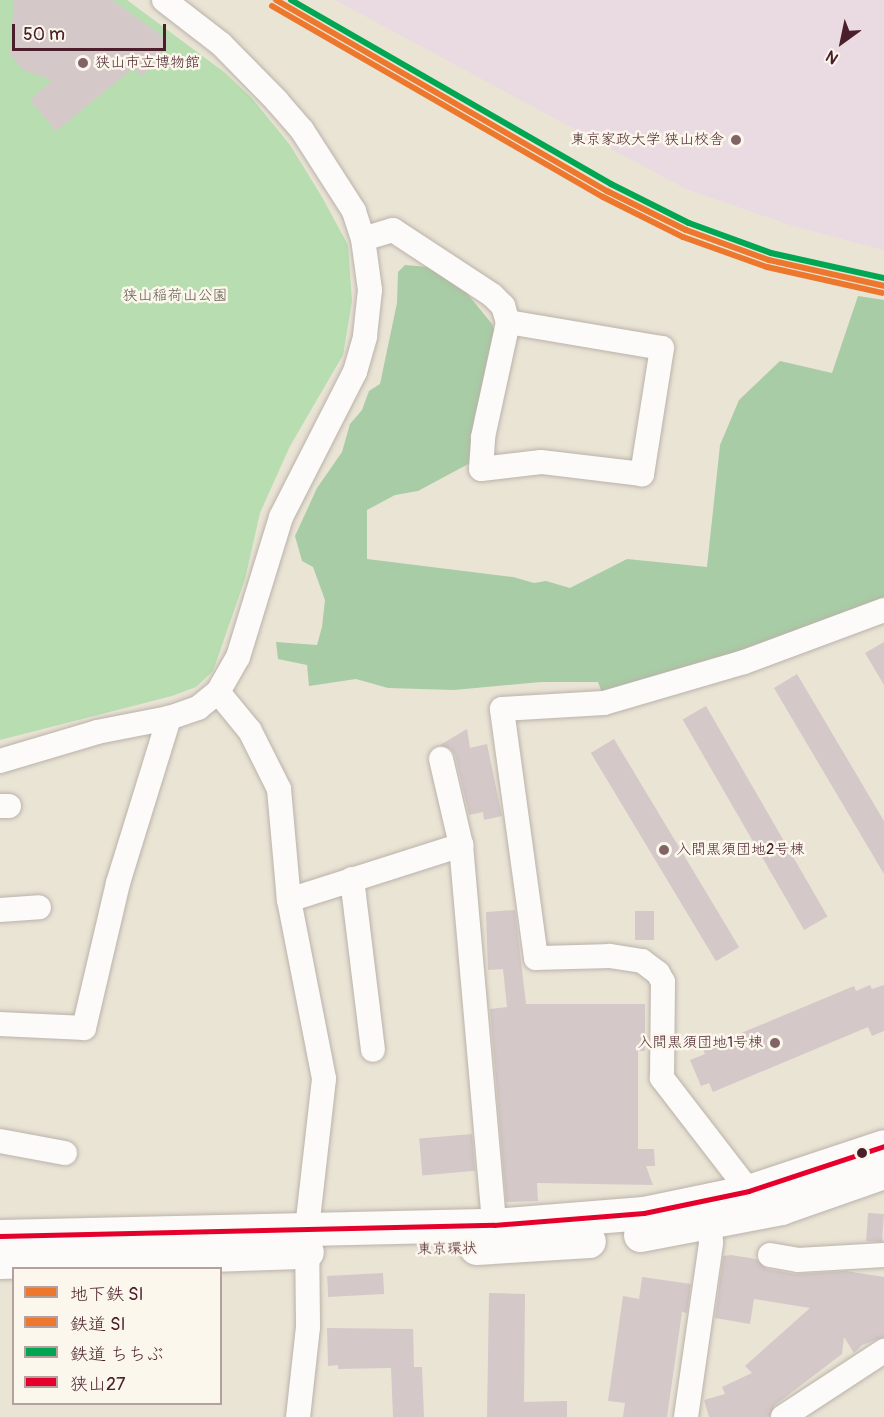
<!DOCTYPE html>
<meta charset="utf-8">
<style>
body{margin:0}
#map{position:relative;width:884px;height:1417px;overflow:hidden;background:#eae4d5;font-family:Pangolin,"Klee One",sans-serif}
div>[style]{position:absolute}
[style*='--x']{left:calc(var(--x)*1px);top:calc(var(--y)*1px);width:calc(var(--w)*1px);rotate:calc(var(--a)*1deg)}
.built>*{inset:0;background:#eadae2}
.green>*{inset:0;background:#b7ddb1}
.forest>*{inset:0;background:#a8cca5}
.building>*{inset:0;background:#d5c8c8;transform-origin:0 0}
.roads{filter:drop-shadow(0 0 2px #bab2aa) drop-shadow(0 0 2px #bab2aa)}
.minor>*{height:24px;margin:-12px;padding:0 12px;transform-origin:12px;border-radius:12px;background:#fcfbf9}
.highway>*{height:33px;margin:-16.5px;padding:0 16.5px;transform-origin:16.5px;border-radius:16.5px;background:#fcfbf9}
.bus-1>*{height:4.5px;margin:-2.25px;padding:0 2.25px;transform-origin:2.25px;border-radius:2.25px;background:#e4002b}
.rail-1>*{height:6px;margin:-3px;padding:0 3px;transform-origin:3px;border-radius:3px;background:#ed772d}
.rail-2>*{height:6px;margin:-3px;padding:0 3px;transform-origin:3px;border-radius:3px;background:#00a651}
.metro-1>*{height:6px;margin:-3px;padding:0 3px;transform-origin:3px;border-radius:3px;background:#ed772d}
.dots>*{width:16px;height:16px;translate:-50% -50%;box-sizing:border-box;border:3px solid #fbf7ec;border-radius:50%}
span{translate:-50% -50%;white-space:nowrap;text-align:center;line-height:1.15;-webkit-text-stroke:5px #fbf7ec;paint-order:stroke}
.poi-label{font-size:15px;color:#4a1f2b}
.left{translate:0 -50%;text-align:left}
.right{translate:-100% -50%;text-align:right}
.park-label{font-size:15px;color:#5e564a}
.street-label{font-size:15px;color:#4a1f2b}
.legend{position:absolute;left:12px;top:1267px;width:210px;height:138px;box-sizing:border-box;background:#fbf7ec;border:2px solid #b4a19f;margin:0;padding:8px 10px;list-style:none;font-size:18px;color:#4a1f2b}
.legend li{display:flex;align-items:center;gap:12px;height:30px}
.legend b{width:30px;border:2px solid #b4a19f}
.north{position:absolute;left:812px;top:12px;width:60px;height:60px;-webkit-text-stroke:4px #fbf7ec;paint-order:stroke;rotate:213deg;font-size:16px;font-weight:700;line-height:24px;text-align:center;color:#4a1f2b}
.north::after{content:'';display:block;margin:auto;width:21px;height:27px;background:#4a1f2b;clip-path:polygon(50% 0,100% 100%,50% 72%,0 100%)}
.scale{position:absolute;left:12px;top:24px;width:154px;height:27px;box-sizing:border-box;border:3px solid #4a1f2b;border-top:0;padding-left:8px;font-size:18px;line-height:21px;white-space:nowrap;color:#4a1f2b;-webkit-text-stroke:4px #fbf7ec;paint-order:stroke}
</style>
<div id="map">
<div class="built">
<div style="clip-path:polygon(335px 0,884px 0,884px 250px,793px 226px,686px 189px)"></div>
</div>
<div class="green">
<div style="clip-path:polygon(0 0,127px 0,224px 72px,251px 97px,290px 145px,322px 197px,348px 245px,352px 301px,343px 355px,290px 446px,260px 513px,245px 579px,213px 671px,196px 687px,172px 696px,0 740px)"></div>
</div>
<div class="forest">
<div style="clip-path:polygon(405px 265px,428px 267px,461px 286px,492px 324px,497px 337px,474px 418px,472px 462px,418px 491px,395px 495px,367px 510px,367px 559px,513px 577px,534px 583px,546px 581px,570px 588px,627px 559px,707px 567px,720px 445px,739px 400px,780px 361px,832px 373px,858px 296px,884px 300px,884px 597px,743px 650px,602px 693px,598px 682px,541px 682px,454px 690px,388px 688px,356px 679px,309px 686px,307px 665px,278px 659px,276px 642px,317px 645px,322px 627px,325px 600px,313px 567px,302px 561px,295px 536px,317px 488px,342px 452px,350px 424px,362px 410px,369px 391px,380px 384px,397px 303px,398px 272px)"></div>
</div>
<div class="building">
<div style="clip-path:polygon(14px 0,112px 0,168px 40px,143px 76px,132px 69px,56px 131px,30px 100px,52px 80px,23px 70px,10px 54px)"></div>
<div style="clip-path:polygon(884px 642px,884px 685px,865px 653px)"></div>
<div style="clip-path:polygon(797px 674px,884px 821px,884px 874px,774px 688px)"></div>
<div style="left:706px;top:706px;width:243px;height:27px;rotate:60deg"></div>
<div style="clip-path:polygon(467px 729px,470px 748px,487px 744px,502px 816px,484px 820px,483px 812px,469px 815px,455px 755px,451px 749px,440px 745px)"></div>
<div style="left:614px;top:739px;width:243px;height:27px;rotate:59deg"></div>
<div style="clip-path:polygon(515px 910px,526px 1004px,645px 1004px,645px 1051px,638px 1051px,638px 1149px,654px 1149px,655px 1166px,646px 1166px,653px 1185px,537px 1183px,538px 1201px,506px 1202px,490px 1009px,507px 1007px,503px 969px,488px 970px,486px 912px)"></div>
<div style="left:635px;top:911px;width:19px;height:29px"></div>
<div style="clip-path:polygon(870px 985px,872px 989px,884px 985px,884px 1031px,872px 1036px,868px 1027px,713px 1092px,709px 1083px,701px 1086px,690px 1060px,705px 1054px,703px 1049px,854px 986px,856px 991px)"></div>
<div style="left:472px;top:1134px;width:37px;height:53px;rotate:85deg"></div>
<div style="left:868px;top:1213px;width:16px;height:28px;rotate:4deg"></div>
<div style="clip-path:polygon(731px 1255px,756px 1259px,767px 1269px,795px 1274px,846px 1271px,884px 1277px,884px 1337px,862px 1345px,854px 1353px,844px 1337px,842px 1354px,775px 1405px,769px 1417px,709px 1417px,704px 1400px,725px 1394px,722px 1387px,752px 1373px,745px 1366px,810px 1308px,754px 1299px,750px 1324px,715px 1318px,723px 1256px)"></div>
<div style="left:383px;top:1273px;width:21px;height:56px;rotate:87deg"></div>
<div style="clip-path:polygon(642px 1277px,691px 1284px,687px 1313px,682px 1312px,667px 1417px,623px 1417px,625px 1403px,608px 1401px,623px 1296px,639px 1299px)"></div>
<div style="clip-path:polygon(489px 1293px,525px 1294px,524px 1402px,567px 1401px,567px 1417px,487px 1417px)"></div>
<div style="clip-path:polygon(327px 1328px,413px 1329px,414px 1367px,422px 1367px,424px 1417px,393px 1417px,391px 1368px,338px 1369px,338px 1365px,328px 1366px)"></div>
</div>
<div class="roads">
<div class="minor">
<div style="--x:363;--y:239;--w:31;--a:-17"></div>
<div style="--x:393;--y:230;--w:118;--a:33.3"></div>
<div style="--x:492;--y:295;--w:16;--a:45"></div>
<div style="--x:503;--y:306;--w:17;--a:73"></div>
<div style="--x:508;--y:322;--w:156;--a:9.6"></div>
<div style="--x:662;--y:348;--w:128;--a:99"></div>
<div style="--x:642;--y:474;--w:102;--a:-173.2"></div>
<div style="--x:541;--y:462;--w:60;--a:173.3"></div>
<div style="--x:481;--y:469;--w:32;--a:-86"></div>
<div style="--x:483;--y:437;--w:118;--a:-77.7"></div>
<div style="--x:218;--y:692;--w:50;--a:50.6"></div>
<div style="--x:250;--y:731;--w:65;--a:63.4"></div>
<div style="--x:279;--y:789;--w:111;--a:84.9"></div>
<div style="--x:289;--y:900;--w:182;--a:78.9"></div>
<div style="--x:324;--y:1079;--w:151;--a:96.5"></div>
<div style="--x:307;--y:1229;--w:98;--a:89.4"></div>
<div style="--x:308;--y:1327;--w:91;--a:96.3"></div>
<div style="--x:441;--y:759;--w:88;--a:76.9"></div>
<div style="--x:0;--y:761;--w:101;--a:-16.6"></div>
<div style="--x:97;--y:732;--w:73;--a:-11"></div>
<div style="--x:169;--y:718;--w:31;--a:-19"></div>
<div style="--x:198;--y:708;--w:26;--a:-39"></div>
<div style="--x:218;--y:692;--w:40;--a:-60.3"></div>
<div style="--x:238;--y:657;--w:146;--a:-72.9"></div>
<div style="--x:281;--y:517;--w:163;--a:-63"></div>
<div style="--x:355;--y:372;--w:37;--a:-74"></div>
<div style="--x:365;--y:336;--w:46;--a:-83.8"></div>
<div style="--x:370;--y:290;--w:51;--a:-97.8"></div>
<div style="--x:363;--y:239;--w:29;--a:-108"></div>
<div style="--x:354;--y:211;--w:96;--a:-122.7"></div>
<div style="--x:302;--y:130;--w:38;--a:-131"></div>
<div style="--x:277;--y:101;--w:80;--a:-134.5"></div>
<div style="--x:221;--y:44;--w:72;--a:-142.3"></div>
<div style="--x:0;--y:806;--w:9;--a:0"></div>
<div style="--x:352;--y:879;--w:172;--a:83"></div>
<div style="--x:289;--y:900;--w:181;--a:-17.7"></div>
<div style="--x:461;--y:845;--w:381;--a:85"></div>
<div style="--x:0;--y:910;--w:39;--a:-4"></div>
<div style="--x:0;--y:1024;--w:84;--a:2.7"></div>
<div style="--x:84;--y:1028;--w:149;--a:-76.8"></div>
<div style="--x:118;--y:883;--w:173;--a:-72.8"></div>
<div style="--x:0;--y:1141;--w:66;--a:10.5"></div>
<div style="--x:749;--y:1191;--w:143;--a:-127.6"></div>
<div style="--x:662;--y:1078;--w:96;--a:-89.4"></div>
<div style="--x:663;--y:982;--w:10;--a:-119"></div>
<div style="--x:658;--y:973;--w:20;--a:-143"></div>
<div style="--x:642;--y:961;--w:33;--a:-171"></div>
<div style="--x:609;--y:956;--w:73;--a:178.4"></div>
<div style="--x:536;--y:958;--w:251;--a:-97.8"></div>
<div style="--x:502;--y:709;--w:102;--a:-3.4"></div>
<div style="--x:604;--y:703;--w:146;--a:-16.3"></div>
<div style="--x:744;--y:662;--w:149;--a:-20.4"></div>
<div style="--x:770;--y:1255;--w:28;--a:10"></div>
<div style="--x:798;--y:1260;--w:86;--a:-3.3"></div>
<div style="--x:686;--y:1417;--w:176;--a:-81.8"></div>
<div style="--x:711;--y:1243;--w:18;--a:-93"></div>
<div style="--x:783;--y:1417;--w:121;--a:-33.2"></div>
</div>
<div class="highway">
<div style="--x:640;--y:1235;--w:144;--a:-10.8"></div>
<div style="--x:781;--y:1208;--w:109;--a:-19.3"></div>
<div style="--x:0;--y:1236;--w:494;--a:-1.3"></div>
<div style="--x:494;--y:1225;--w:150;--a:-4.6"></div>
<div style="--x:644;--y:1213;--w:107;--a:-11.8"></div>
<div style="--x:749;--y:1191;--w:142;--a:-18.4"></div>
<div style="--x:476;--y:1248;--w:113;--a:-3.5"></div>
<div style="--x:0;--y:1262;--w:307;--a:-1.9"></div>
</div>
</div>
<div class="bus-1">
<div style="--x:0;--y:1236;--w:494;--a:-1.3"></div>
<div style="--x:494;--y:1225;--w:150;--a:-4.6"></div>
<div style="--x:644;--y:1213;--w:107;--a:-11.8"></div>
<div style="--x:749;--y:1191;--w:142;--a:-18.4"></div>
</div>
<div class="rail-1">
<div style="--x:272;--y:6;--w:382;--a:30"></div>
<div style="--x:603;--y:197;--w:89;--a:26.6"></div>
<div style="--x:683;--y:237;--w:89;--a:19.7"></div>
<div style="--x:767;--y:267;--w:118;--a:12.7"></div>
</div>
<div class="rail-2">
<div style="--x:291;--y:0;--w:369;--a:29.9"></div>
<div style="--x:611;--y:184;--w:87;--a:26.6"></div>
<div style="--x:689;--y:223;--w:87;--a:20.1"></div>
<div style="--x:771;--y:253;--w:116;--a:12.5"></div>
</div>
<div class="metro-1">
<div style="--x:276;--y:0;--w:382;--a:30"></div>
<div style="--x:607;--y:191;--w:88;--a:26.3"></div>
<div style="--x:686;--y:230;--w:88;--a:19.9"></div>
<div style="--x:769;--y:260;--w:118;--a:12.7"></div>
</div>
<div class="dots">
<div style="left:83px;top:63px;background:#826466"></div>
<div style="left:736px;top:140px;background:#826466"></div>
<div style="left:664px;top:850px;background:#826466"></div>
<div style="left:775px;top:1043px;background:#826466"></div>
<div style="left:862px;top:1153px;background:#4a1f2b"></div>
</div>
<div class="poi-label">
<span class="left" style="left:95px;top:63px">狭山市立博物館</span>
<span class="right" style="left:724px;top:140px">東京家政大学 狭山校舎</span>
<span class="left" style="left:676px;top:850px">入間黒須団地2号棟</span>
<span class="right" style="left:763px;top:1043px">入間黒須団地1号棟</span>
</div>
<div class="park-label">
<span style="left:175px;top:296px">狭山稲荷山公園</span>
</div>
<div class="street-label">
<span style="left:447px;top:1249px;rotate:-1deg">東京環状</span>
</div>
<ul class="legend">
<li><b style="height:8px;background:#ed772d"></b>地下鉄 SI</li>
<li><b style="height:8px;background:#ed772d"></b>鉄道 SI</li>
<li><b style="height:8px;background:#00a651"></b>鉄道 ちちぶ</li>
<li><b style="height:8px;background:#e4002b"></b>狭山27</li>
</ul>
<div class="north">N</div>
<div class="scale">50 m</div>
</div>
